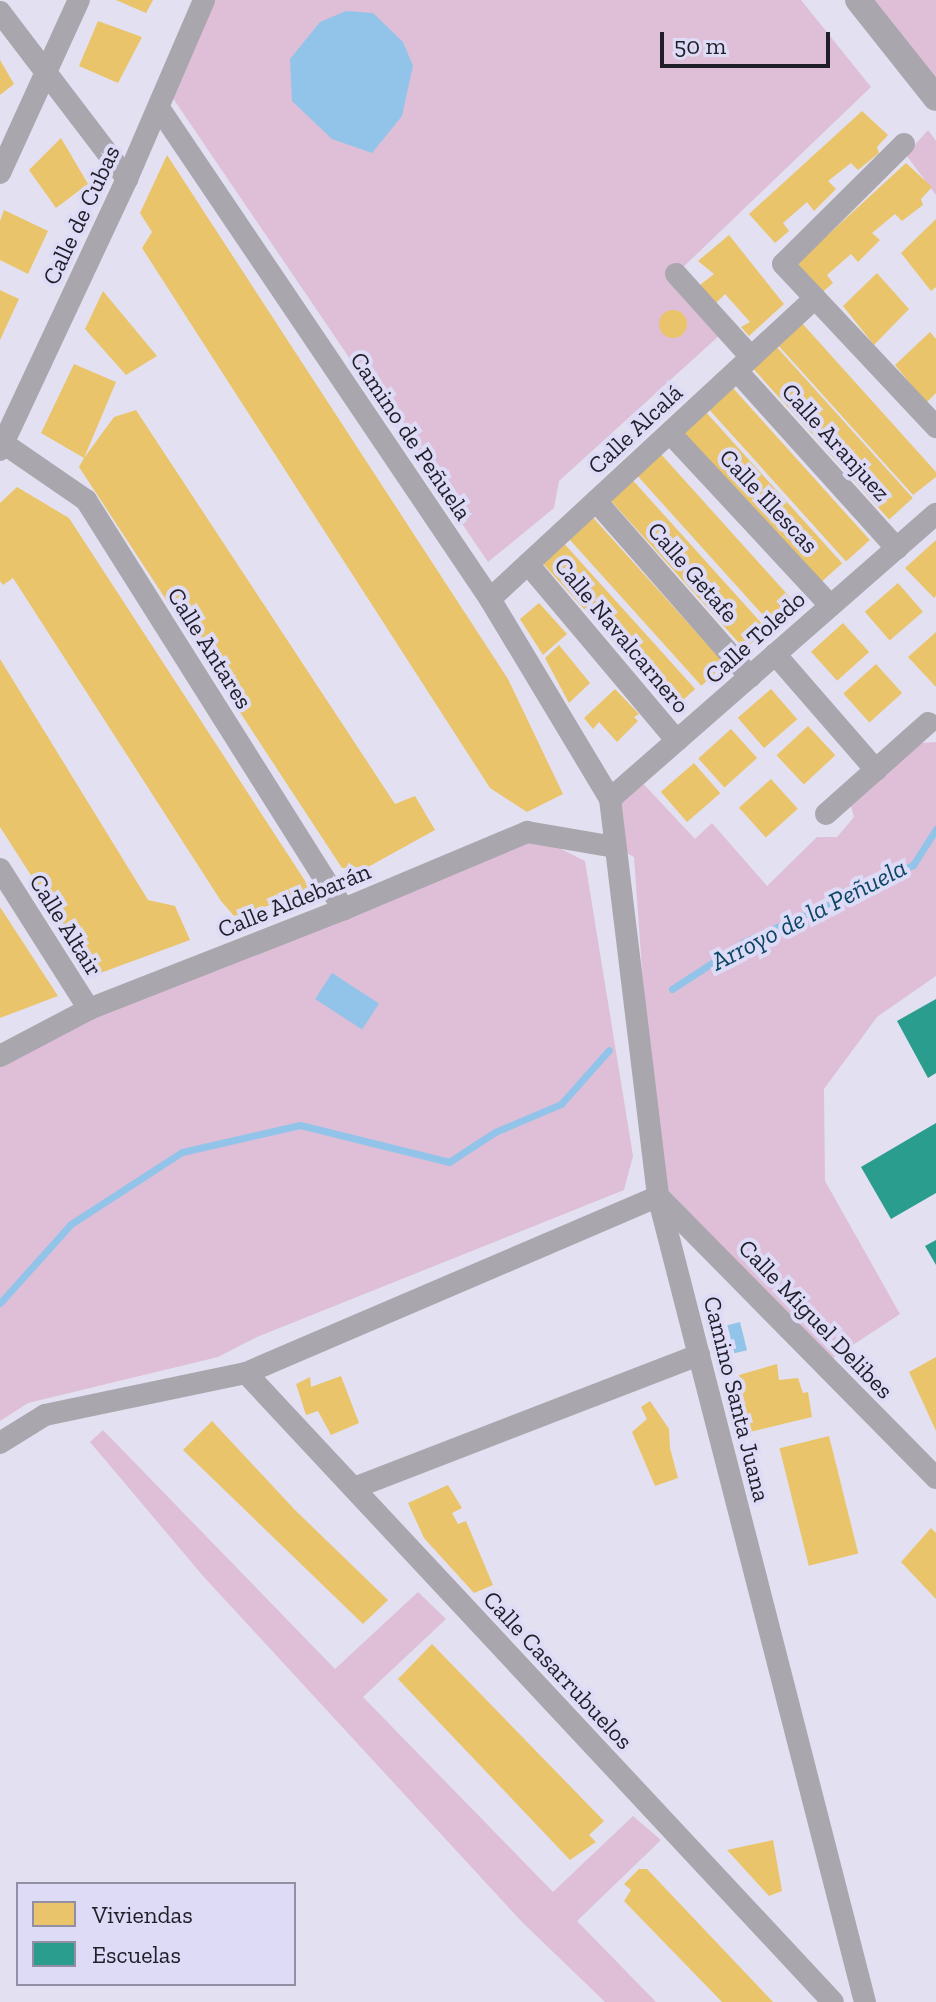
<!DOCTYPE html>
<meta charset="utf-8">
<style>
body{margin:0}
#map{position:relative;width:936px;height:2002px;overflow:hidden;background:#e3e1f1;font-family:"Zilla Slab",serif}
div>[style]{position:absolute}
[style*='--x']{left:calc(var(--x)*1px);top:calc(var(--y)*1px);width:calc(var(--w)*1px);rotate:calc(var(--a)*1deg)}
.green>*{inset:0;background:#debfd7}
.water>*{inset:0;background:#92c4e9;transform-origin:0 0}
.homes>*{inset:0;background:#e9c46a;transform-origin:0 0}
.round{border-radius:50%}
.schools>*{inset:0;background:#2a9d8f}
.stream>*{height:7px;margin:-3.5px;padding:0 3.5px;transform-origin:3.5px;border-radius:3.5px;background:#92c4e9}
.minor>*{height:22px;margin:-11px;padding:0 11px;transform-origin:11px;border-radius:11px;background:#a9a6ae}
.tertiary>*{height:26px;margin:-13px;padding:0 13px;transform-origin:13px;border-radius:13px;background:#a9a6ae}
span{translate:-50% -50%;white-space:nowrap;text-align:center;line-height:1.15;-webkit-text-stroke:8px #dedbf7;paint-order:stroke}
.street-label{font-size:24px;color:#201e28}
.water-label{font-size:26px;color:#0b4665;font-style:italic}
.legend{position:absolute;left:16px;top:1882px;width:280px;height:104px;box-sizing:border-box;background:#dedbf7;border:2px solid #928fa4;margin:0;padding:10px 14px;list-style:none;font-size:24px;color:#201e28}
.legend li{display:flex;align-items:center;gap:16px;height:40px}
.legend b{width:40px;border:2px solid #928fa4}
.scale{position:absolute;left:660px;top:32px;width:170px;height:36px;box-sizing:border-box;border:4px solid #201e28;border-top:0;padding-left:10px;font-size:24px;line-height:28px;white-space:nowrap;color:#201e28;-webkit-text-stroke:6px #dedbf7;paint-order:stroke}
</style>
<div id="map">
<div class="green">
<div style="clip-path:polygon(207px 0,801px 0,871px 87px,676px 274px,721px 334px,559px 481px,554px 508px,488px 562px,166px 88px)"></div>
<div style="clip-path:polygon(868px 0,936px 0,936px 93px)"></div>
<div style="clip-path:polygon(928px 130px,936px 141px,936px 195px,906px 155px)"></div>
<div style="clip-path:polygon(936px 742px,936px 976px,877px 1017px,824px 1089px,825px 1181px,900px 1314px,824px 1364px,658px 1196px,634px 857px,615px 847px,610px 799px,636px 776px,695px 839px,712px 823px,767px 886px,817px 837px,837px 837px,854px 817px,851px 806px,920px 743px)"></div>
<div style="clip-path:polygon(527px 832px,585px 861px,633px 1156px,624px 1190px,257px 1337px,218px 1357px,28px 1403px,0 1421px,0 1056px)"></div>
<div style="clip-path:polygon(103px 1430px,335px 1669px,418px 1592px,446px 1619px,363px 1697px,553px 1892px,633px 1816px,661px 1840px,577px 1921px,656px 2002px,605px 2002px,522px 1922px,203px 1576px,90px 1442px)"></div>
</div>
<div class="water">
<div style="clip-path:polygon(346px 11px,373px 13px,403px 42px,413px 66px,402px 116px,372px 153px,332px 139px,292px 101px,290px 59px,320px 22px)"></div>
<div style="left:332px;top:973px;width:56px;height:31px;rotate:33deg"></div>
<div style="left:740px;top:1322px;width:29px;height:13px;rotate:76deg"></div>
</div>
<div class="homes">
<div style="clip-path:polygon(116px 0,153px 0,146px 13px)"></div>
<div style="clip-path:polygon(98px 21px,142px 37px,118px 83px,79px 66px)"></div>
<div style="clip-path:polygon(0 60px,14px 84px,0 95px)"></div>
<div style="clip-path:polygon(862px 111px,888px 135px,877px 147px,879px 153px,858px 170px,851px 163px,828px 181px,836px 189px,814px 211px,807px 202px,783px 223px,789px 231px,775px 243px,749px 214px)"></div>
<div style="clip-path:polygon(61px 138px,88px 184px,56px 208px,29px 170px)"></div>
<div style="clip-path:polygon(167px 155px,508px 679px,563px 794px,527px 812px,490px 788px,142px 248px,152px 232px,140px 213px)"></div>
<div style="clip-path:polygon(906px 163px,932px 187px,921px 199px,923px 205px,902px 221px,895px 214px,872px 233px,880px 240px,858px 262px,851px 254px,827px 275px,833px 283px,819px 295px,794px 266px)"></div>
<div style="clip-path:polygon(4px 210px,48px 231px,28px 274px,0 260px,0 221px)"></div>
<div style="clip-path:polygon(936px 219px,936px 287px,931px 291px,901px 253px)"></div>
<div style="clip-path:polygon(729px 235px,784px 304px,749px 336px,741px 327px,750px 322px,725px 294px,716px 303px,700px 285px,714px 274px,698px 261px)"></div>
<div style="clip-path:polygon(877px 273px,909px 309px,874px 345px,843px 306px)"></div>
<div style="clip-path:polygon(0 290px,19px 299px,0 340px)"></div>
<div style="clip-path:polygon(103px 291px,157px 356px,126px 375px,85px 329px)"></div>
<div class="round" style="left:659px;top:310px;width:28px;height:28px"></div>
<div style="clip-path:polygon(801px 322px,936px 472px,936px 477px,913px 495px,777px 344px)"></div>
<div style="clip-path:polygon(930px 332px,936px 339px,936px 393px,926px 403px,895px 365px)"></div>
<div style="left:775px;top:345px;width:206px;height:32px;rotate:48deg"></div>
<div style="clip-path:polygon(74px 364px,116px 382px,84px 458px,114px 417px,136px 410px,395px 804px,415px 796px,435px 830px,368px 867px,342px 868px,79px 467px,84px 458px,41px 433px)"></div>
<div style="left:732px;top:387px;width:206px;height:32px;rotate:48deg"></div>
<div style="left:705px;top:411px;width:205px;height:31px;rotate:48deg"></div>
<div style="left:660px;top:453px;width:205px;height:32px;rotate:48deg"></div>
<div style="left:629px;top:476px;width:206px;height:30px;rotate:48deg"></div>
<div style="clip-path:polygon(17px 487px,69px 518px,311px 890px,295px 898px,234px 916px,221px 901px,13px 578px,3px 585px,0 581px,0 503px)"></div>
<div style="left:588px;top:512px;width:205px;height:32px;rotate:48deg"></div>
<div style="left:560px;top:539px;width:202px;height:29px;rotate:48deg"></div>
<div style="clip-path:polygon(936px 540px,936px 596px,934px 598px,905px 568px)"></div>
<div style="left:898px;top:583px;width:38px;height:44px;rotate:49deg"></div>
<div style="clip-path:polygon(539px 603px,567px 634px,543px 655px,520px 619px)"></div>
<div style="left:843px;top:623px;width:39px;height:43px;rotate:48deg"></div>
<div style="clip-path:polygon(936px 632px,936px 687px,908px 657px)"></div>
<div style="clip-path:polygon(559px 645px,590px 683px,569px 703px,545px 658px)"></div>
<div style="clip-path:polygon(0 659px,148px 900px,175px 906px,190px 940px,95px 975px,0 827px)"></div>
<div style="left:876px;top:664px;width:39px;height:44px;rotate:48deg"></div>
<div style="clip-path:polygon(615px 689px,639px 714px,634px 717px,638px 721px,617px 742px,599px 722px,593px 729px,584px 718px)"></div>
<div style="left:771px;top:689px;width:40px;height:44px;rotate:49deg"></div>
<div style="left:808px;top:726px;width:40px;height:43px;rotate:47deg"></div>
<div style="left:731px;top:729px;width:39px;height:44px;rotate:48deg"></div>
<div style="left:694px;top:763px;width:40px;height:44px;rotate:49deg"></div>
<div style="left:771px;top:779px;width:40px;height:43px;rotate:48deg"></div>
<div style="clip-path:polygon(0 907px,58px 996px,0 1018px)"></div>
<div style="clip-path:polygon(936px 1357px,936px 1431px,909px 1372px)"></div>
<div style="clip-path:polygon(777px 1364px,779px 1380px,798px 1378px,803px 1393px,808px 1392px,812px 1417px,750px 1432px,739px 1375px)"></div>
<div style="clip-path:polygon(341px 1376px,359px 1423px,331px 1435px,318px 1411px,306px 1415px,296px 1384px,310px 1377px,311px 1387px)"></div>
<div style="clip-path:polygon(650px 1401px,669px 1429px,670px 1448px,678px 1478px,655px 1486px,632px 1432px,647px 1419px,641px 1407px)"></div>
<div style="clip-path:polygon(212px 1421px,295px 1510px,388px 1600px,363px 1624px,183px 1450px)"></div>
<div style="left:829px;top:1436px;width:121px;height:51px;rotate:76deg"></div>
<div style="clip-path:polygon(448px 1485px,462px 1508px,452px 1513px,458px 1524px,466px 1521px,493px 1585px,474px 1593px,424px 1538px,408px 1503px)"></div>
<div style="clip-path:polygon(931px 1528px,936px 1533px,936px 1599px,901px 1562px)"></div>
<div style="clip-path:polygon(432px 1644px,604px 1821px,589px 1835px,596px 1842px,570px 1860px,398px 1679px)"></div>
<div style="clip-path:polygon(773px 1840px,782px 1891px,769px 1896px,727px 1850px)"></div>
<div style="clip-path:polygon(639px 1869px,647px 1869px,773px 2002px,722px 2002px,624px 1901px,631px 1890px,624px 1884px)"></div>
</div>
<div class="schools">
<div style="clip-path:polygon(936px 999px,936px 1073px,928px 1078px,897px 1021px)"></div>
<div style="clip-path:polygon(936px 1123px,936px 1193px,891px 1219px,861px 1167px)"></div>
<div style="clip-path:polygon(936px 1240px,936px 1265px,925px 1246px)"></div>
</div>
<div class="stream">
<div style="--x:672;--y:989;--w:86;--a:-33.1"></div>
<div style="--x:744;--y:942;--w:186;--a:-24.5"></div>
<div style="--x:913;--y:865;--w:43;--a:-57.4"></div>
<div style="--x:0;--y:1303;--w:106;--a:-48.1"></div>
<div style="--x:71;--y:1224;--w:132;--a:-33"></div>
<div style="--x:182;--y:1152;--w:121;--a:-12.9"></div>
<div style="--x:300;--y:1125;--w:154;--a:13.9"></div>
<div style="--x:449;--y:1162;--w:55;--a:-33.1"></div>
<div style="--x:495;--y:1132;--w:72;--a:-23"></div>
<div style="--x:561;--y:1104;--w:72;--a:-48.4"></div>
</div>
<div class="minor">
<div style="--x:0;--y:12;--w:210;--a:52.7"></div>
<div style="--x:159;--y:108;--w:592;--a:56.01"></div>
<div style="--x:490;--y:599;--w:233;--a:59"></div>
<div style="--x:610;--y:799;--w:400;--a:83.1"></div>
<div style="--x:658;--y:1196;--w:832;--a:75.6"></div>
<div style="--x:904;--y:144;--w:170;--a:135.2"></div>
<div style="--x:783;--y:264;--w:224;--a:46.8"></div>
<div style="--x:0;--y:173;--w:190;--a:-65.5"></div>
<div style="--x:676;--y:274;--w:112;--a:47.9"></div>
<div style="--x:737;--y:371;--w:239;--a:48"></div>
<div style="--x:670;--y:433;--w:233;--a:47.1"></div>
<div style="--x:3;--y:443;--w:101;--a:34.5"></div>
<div style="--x:86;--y:500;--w:484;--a:57.8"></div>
<div style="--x:0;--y:450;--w:299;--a:-64.9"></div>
<div style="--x:127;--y:179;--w:195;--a:-66.7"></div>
<div style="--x:596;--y:501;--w:234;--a:48.8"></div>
<div style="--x:528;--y:564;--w:231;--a:49.9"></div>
<div style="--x:490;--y:599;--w:443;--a:-42.8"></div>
<div style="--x:775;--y:654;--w:154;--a:49"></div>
<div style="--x:610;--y:799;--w:433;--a:-41.2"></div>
<div style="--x:826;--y:814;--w:137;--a:-41.7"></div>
<div style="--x:0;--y:869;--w:166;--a:57.6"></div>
<div style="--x:0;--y:1056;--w:101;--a:-27.8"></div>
<div style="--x:89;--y:1009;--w:274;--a:-21.4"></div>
<div style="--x:344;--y:909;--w:199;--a:-22.8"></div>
<div style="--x:527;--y:832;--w:89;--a:9.7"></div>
<div style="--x:246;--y:1373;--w:860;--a:46.98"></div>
<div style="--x:0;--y:1443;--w:53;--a:-31.9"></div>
<div style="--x:45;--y:1415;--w:205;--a:-11.8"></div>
<div style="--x:246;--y:1373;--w:448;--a:-23.2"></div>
<div style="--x:658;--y:1196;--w:396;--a:45.4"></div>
<div style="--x:354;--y:1488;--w:370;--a:-21.1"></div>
</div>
<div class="tertiary">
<div style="--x:858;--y:0;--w:125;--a:51.5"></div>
</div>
<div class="street-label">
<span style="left:81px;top:215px;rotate:-65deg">Calle de Cubas</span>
<span style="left:635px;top:429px;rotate:-43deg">Calle Alcalá</span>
<span style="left:411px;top:436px;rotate:56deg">Camino de Peñuela</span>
<span style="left:836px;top:442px;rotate:48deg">Calle Aranjuez</span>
<span style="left:769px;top:501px;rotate:47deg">Calle Illescas</span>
<span style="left:693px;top:572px;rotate:49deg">Calle Getafe</span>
<span style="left:622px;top:635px;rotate:50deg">Calle Navalcarnero</span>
<span style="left:755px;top:637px;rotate:-42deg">Calle Toledo</span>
<span style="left:210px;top:648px;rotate:58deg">Calle Antares</span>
<span style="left:294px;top:900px;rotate:-22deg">Calle Aldebarán</span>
<span style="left:66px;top:925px;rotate:58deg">Calle Altair</span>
<span style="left:816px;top:1319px;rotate:46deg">Calle Miguel Delibes</span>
<span style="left:737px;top:1399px;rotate:76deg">Camino Santa Juana</span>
<span style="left:558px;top:1670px;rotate:47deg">Calle Casarrubuelos</span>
</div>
<div class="water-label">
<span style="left:809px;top:915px;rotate:-27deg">Arroyo de la Peñuela</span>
</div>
<ul class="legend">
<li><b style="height:22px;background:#e9c46a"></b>Viviendas</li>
<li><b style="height:22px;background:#2a9d8f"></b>Escuelas</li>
</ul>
<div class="scale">50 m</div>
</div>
